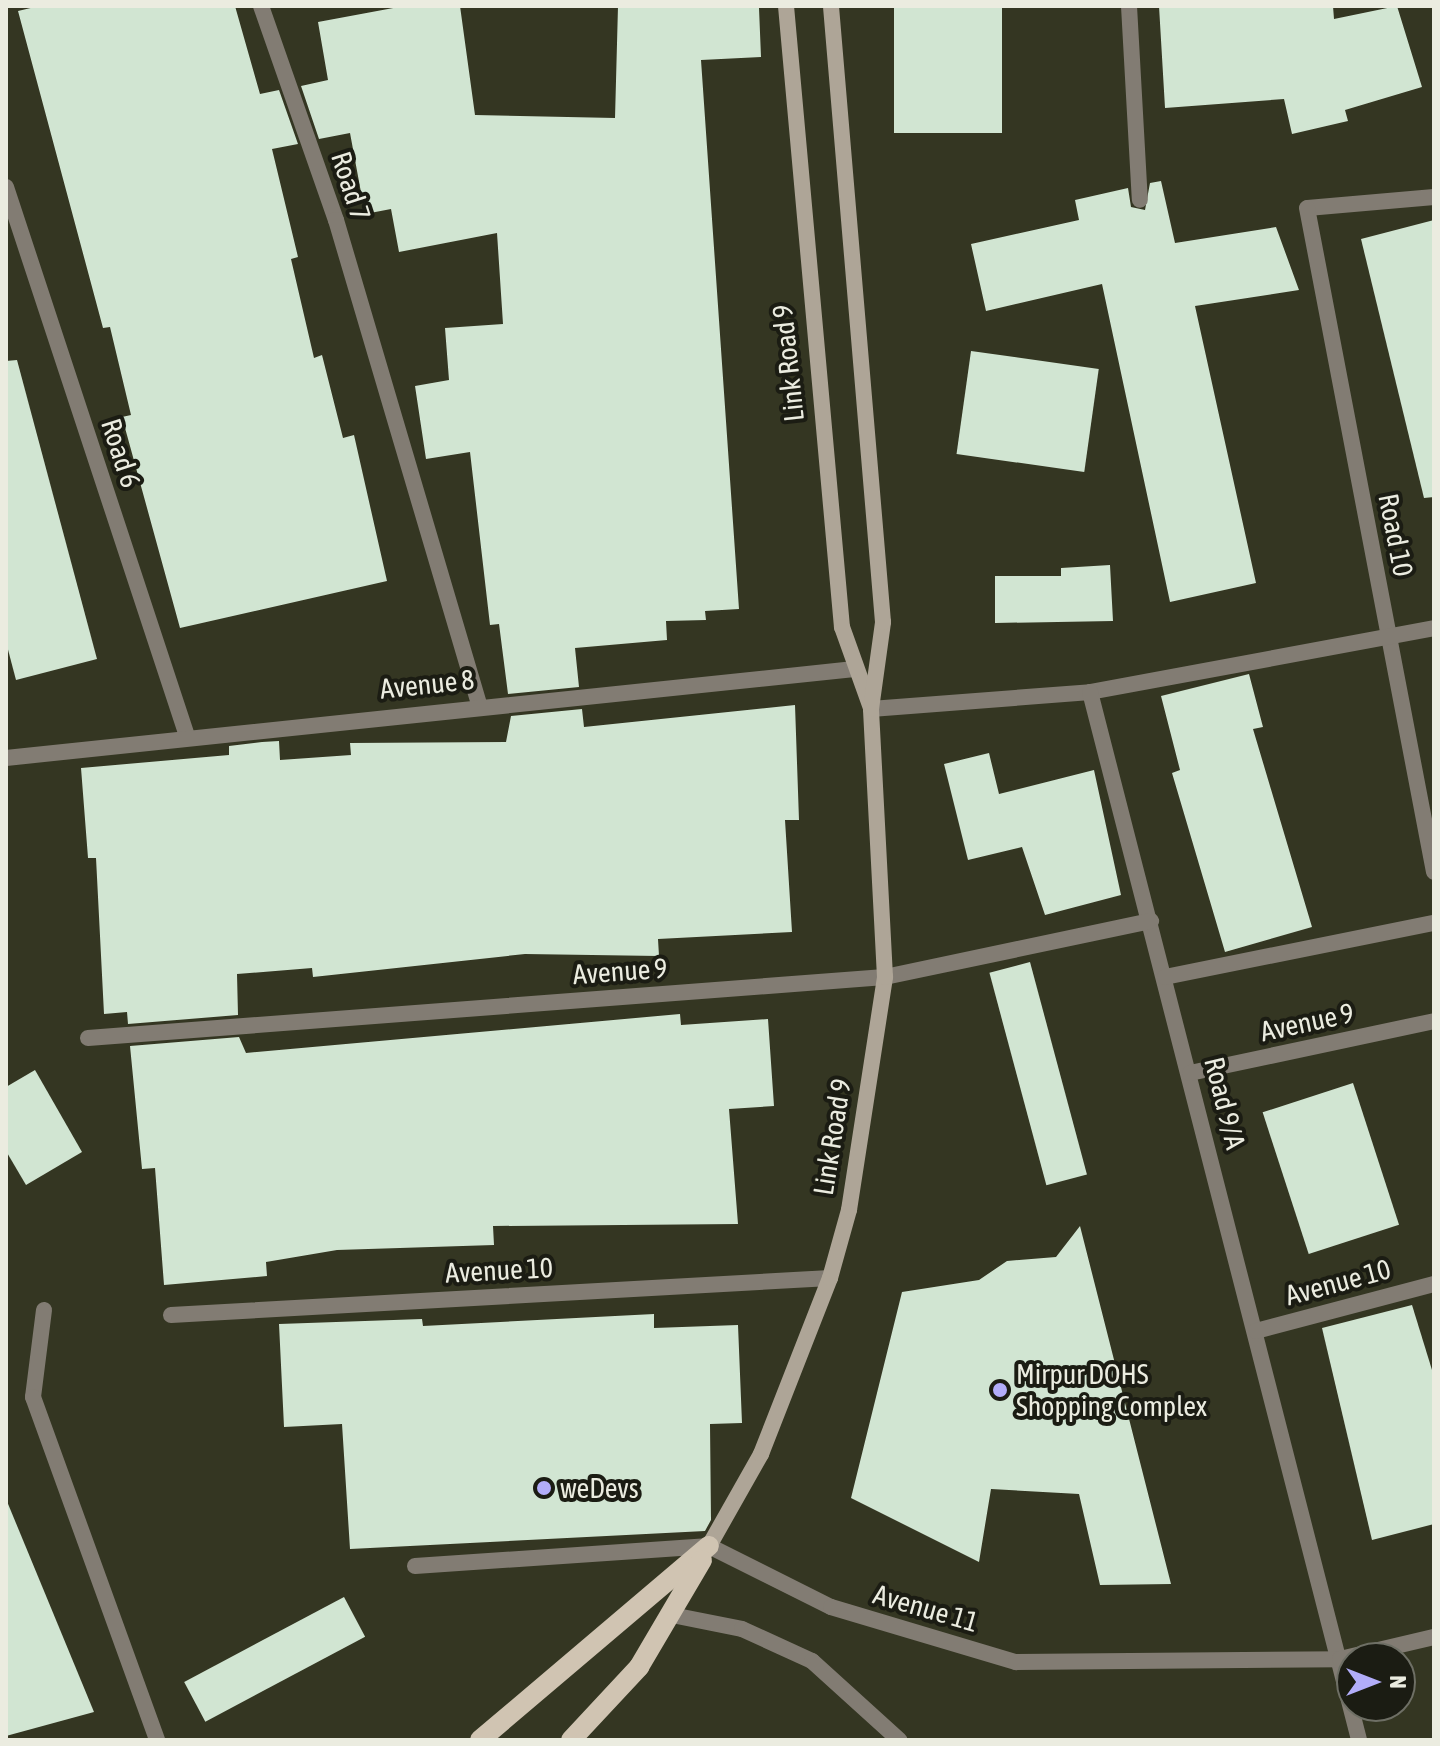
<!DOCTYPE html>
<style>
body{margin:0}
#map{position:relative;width:1440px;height:1746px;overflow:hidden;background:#343622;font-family:"Asap Condensed",sans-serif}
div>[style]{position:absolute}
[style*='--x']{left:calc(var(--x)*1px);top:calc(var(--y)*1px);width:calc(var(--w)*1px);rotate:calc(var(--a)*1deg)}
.building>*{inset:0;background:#d1e5d2;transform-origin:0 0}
.lane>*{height:16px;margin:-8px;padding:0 8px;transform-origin:8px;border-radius:8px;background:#827c73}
.street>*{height:16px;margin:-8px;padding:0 8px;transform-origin:8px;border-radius:8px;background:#827c73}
.secondary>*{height:16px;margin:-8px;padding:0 8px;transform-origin:8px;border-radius:8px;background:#aea597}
.primary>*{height:20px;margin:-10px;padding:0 10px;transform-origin:10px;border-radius:10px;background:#d0c4b2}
.dots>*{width:22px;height:22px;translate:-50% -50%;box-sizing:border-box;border:4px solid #1b1c13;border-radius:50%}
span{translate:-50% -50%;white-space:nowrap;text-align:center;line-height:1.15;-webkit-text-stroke:8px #1b1c13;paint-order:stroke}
.street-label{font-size:28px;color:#ebece0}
.poi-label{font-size:28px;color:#ebece0}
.left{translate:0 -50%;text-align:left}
.frame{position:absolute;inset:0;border:8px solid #ebece0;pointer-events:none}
.north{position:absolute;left:1336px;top:1642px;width:80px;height:80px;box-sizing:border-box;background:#1b1c13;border:2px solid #6e6f65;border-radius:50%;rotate:90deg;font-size:22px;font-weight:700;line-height:32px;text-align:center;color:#ebece0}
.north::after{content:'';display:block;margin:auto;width:28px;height:36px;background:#b2adf9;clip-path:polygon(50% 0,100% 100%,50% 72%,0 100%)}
</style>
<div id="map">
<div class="building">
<div style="clip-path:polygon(39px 6px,235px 6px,260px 94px,279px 90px,298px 144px,272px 149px,298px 257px,291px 259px,314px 358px,322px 355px,343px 438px,354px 435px,387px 581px,180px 628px,122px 417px,131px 415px,110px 327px,103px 328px,18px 11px)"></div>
<div style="clip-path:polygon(404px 6px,460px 6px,475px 115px,615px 118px,618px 6px,759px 8px,761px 57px,701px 60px,739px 609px,705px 611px,706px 620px,666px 621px,667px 640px,575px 648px,579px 687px,508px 694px,499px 624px,490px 625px,470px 452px,426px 459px,415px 386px,449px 380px,445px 328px,503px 324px,497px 233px,399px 252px,391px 209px,365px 214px,350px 133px,319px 139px,301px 86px,328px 80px,318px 22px)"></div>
<div style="left:894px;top:6px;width:108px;height:127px"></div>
<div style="clip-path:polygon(1159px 6px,1333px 6px,1334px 19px,1397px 6px,1422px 87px,1345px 110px,1348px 121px,1292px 134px,1284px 99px,1165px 108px)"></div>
<div style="clip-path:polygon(1161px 181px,1175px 243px,1276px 227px,1299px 290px,1195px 306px,1256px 583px,1170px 602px,1102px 284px,986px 311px,971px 244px,1079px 220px,1075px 200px,1128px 188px,1131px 207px,1145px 210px,1150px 183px)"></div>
<div style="clip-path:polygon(1434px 220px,1434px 497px,1424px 498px,1361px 239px)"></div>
<div style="left:971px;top:351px;width:129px;height:104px;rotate:8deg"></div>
<div style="clip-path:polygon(17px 360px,97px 659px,16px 680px,6px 642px,6px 361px)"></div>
<div style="clip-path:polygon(1110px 565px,1113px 621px,995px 623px,995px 576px,1061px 576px,1061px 568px)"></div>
<div style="clip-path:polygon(1249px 674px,1263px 727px,1253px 729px,1312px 927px,1225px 952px,1172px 773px,1180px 770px,1161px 696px)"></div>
<div style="clip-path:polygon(795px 705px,799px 820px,785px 820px,792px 932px,658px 939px,659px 956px,525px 954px,313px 977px,312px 968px,237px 974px,238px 1015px,128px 1024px,127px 1012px,104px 1014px,96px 858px,88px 858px,81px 768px,229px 755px,229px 746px,262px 742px,279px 741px,280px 760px,351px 755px,350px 743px,506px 742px,511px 716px,582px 709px,584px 727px)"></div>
<div style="clip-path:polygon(989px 753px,999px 794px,1094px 770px,1121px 895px,1045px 915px,1022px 847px,968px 860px,944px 764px)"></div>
<div style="left:1030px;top:962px;width:220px;height:42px;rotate:75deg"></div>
<div style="clip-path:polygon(680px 1014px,681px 1025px,768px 1019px,774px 1106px,729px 1109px,738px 1224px,493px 1226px,494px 1245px,337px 1250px,266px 1262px,267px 1276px,164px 1285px,155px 1168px,142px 1169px,130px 1046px,239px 1037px,246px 1053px)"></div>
<div style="clip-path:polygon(35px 1070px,82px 1152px,26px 1185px,6px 1151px,6px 1087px)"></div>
<div style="left:1353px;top:1083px;width:149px;height:95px;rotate:72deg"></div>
<div style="clip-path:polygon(1080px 1226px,1171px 1584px,1100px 1585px,1079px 1494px,991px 1489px,979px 1562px,851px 1498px,902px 1292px,979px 1280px,1007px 1261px,1056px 1257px)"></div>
<div style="clip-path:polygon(1412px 1305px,1432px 1370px,1434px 1524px,1372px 1540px,1322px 1328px)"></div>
<div style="clip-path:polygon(654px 1314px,654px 1328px,738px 1325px,742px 1423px,710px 1424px,711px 1520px,705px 1531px,350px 1549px,342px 1424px,284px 1427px,279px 1324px,422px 1319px,423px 1326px)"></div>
<div style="clip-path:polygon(6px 1499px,94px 1712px,6px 1736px)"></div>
<div style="left:344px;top:1597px;width:45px;height:181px;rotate:62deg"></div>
</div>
<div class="lane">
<div style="--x:44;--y:1310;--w:88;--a:97.2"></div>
<div style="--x:33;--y:1397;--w:365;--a:70.1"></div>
</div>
<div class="street">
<div style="--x:261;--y:6;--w:227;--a:70.7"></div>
<div style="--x:336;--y:220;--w:505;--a:73.54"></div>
<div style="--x:1129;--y:6;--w:194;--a:86.8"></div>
<div style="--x:6;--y:187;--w:578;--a:71.75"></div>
<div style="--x:1434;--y:197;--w:127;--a:175"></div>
<div style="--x:1307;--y:208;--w:676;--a:79.17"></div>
<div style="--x:1090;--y:692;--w:350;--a:-10.5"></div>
<div style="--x:871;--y:709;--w:220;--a:-4.4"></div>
<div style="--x:1090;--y:692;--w:1082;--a:75.6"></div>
<div style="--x:6;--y:758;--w:853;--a:-5.99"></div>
<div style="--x:1165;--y:977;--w:274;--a:-11.4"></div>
<div style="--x:88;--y:1038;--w:799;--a:-4.38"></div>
<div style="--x:885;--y:977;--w:272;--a:-11.9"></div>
<div style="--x:1190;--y:1073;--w:249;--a:-12"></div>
<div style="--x:171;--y:1315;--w:660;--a:-3.21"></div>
<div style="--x:1256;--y:1331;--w:184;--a:-14.8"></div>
<div style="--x:415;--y:1566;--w:295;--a:-3.9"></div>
<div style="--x:709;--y:1546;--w:136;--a:26.6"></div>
<div style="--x:831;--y:1607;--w:193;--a:16.6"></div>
<div style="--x:1016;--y:1662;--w:324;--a:-0.5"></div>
<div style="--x:1340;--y:1659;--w:97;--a:-13.2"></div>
<div style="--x:672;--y:1615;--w:71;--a:11.3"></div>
<div style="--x:742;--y:1629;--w:77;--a:24.6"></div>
<div style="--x:812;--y:1661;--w:118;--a:42.2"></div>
</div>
<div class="secondary">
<div style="--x:786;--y:6;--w:624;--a:84.85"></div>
<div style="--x:842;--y:627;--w:86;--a:70.3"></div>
<div style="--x:709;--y:1546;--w:106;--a:-60.5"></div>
<div style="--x:761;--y:1454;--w:189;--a:-68.6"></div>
<div style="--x:830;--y:1278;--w:71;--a:-74.4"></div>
<div style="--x:849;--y:1210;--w:236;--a:-81.2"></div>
<div style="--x:885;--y:977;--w:268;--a:-93"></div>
<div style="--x:871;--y:709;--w:88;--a:-82.1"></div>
<div style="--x:883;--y:622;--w:618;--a:-94.83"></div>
</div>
<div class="primary">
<div style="--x:480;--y:1740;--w:300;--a:-40.3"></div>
<div style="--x:571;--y:1740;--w:100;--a:-47"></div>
<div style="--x:639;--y:1667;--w:124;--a:-59.5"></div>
</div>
<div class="dots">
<div style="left:1000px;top:1390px;background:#b2adf9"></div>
<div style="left:544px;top:1488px;background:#b2adf9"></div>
</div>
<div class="street-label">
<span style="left:351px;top:186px;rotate:72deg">Road 7</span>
<span style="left:788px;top:363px;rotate:-96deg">Link Road 9</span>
<span style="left:121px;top:453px;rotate:72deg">Road 6</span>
<span style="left:1396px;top:535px;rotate:79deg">Road 10</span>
<span style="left:427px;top:684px;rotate:-6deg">Avenue 8</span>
<span style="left:620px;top:971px;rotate:-4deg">Avenue 9</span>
<span style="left:1307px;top:1022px;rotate:-12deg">Avenue 9</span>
<span style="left:1225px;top:1103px;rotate:76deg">Road 9/A</span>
<span style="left:832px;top:1137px;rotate:-81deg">Link Road 9</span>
<span style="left:499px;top:1270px;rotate:-3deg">Avenue 10</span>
<span style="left:1338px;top:1282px;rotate:-15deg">Avenue 10</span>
<span style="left:926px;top:1608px;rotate:16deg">Avenue 11</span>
</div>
<div class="poi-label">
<span class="left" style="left:1016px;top:1390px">Mirpur DOHS<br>Shopping Complex</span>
<span class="left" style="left:560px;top:1488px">weDevs</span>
</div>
<div class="frame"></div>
<div class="north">N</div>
</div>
